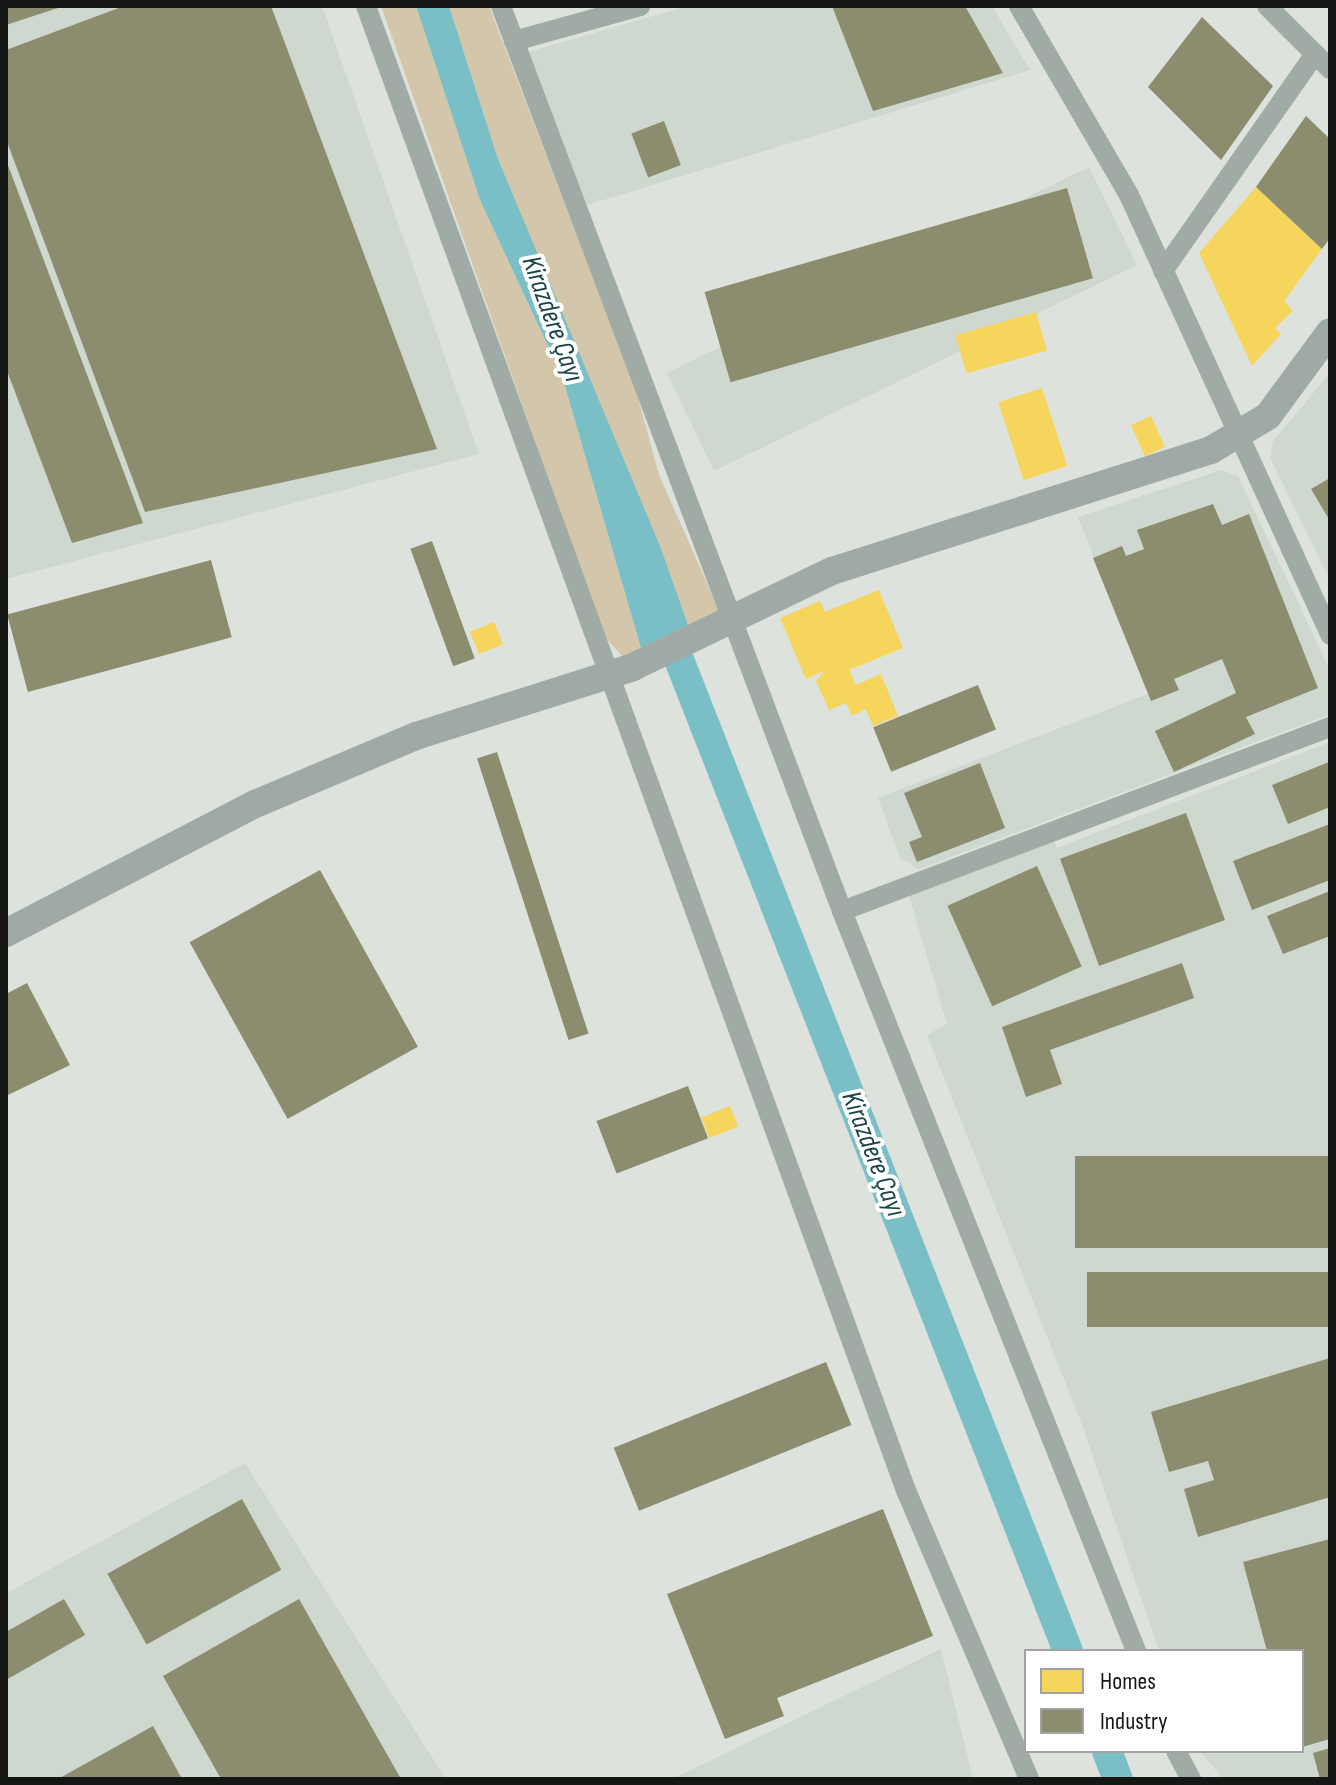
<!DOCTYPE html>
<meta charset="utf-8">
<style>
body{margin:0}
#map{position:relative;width:1336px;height:1785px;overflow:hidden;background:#dde2dd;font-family:"Sofia Sans Condensed",sans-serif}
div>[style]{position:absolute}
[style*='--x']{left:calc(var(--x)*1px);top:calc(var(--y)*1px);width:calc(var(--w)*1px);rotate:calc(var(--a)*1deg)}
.built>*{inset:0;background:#ced8ce;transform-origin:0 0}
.green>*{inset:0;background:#d4c6aa}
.water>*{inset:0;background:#7abec6}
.homes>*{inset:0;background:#f6d55c;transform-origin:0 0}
.industry>*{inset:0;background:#8c8c6e;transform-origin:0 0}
.river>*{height:30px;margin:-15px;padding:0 15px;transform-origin:15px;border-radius:15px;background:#7abec6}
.street>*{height:20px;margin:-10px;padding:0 10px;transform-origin:10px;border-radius:10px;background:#a1aba6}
.secondary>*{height:28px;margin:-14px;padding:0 14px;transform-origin:14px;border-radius:14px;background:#9fa9a5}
span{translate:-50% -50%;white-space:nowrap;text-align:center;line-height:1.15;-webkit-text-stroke:8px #fff;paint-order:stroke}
.water-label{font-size:28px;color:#19444a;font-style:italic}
.frame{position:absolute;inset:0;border:8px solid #141714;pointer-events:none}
.legend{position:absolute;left:1024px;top:1649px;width:280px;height:104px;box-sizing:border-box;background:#fff;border:2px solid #a1a2a1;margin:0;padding:10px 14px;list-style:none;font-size:24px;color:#141714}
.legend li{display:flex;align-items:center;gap:16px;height:40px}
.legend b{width:40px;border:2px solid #a1a2a1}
</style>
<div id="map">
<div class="built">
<div style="clip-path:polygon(6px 6px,322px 6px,479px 454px,6px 579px)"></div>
<div style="clip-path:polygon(688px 6px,992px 6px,1030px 70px,587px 205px,528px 52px)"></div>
<div style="left:1089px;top:167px;width:109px;height:470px;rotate:64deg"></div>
<div style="clip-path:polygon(1330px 373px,1330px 580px,1270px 458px,1273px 441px)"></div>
<div style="clip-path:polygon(1221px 470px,1238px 476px,1330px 670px,1330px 714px,919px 869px,900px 858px,878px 798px,1148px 694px,1078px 517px)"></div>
<div style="clip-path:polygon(1330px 742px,1330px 1779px,1223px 1779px,1200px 1751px,1302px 1751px,1302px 1651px,1159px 1651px,1081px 1422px,927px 1035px,947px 1024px,909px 896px,1054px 841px,1057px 848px)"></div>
<div style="clip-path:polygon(245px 1463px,446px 1779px,6px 1779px,6px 1593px)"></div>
<div style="clip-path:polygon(941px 1649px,973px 1779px,672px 1779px)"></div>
</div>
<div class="green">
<div style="clip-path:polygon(381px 6px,416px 6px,480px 200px,562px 376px,641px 648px,624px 658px,604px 636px)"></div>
<div style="clip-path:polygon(449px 6px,489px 6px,636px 390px,659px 475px,719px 610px,688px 625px,498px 159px)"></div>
</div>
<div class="water">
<div style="clip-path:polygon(416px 6px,449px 6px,498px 159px,660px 546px,688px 625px,641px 648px,562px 376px,480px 200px)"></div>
</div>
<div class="homes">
<div style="clip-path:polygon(1256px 187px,1322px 249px,1284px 301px,1293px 311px,1275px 328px,1281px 334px,1252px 366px,1199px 253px)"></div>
<div style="left:1036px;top:312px;width:40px;height:84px;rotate:74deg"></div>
<div style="left:1042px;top:388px;width:82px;height:46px;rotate:72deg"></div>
<div style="left:1151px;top:416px;width:34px;height:22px;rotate:66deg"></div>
<div style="clip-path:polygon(879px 590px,903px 648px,849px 670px,856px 685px,881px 674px,898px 716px,873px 726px,866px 709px,852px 716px,846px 703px,829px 710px,816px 681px,824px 671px,806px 679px,780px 618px,820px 601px,825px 612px)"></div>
<div style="left:494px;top:622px;width:24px;height:26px;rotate:68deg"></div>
<div style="left:730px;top:1106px;width:22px;height:31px;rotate:68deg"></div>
</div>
<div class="industry">
<div style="clip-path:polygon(6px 6px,61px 6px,61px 7px,6px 25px)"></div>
<div style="clip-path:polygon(124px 6px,271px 6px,437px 449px,145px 512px,6px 139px,6px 50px)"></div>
<div style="clip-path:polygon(832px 6px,965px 6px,1003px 73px,873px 111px)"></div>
<div style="clip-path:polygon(1202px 17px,1273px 86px,1221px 160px,1148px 87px)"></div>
<div style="clip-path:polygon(1306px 116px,1330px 139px,1330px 238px,1322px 249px,1256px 187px)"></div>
<div style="left:664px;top:121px;width:47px;height:35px;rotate:69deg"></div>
<div style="clip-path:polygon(6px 160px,143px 523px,72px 543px,6px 368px)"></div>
<div style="left:1067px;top:188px;width:94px;height:377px;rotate:74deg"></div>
<div style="clip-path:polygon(1330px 478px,1330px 521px,1311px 489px)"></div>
<div style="clip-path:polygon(1213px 504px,1222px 525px,1249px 514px,1318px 688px,1246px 717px,1255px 734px,1174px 772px,1155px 731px,1236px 693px,1222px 659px,1174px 679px,1179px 690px,1151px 701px,1093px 558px,1122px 546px,1126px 556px,1144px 549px,1137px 530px)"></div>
<div style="left:432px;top:541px;width:125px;height:23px;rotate:70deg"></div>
<div style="left:211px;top:560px;width:80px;height:211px;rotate:75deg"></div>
<div style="left:978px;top:685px;width:48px;height:113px;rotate:68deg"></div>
<div style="left:497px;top:752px;width:296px;height:21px;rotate:72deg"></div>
<div style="clip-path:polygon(1329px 762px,1330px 807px,1288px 824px,1272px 785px)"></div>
<div style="clip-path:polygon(980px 763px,1005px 828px,917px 862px,909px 842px,922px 837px,904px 793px)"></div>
<div style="left:1186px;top:813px;width:114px;height:134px;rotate:70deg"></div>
<div style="clip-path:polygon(1330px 824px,1330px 880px,1252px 910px,1233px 861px)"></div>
<div style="left:1037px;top:866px;width:110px;height:98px;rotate:66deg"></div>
<div style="left:320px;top:870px;width:202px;height:149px;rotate:61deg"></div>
<div style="clip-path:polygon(1330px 891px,1330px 936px,1283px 954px,1267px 916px)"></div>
<div style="clip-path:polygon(1182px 963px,1194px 998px,1050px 1050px,1062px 1084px,1026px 1097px,1002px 1027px)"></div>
<div style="clip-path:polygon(27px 983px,70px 1065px,6px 1096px,6px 994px)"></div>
<div style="left:688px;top:1086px;width:56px;height:98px;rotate:69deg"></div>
<div style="left:1330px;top:1156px;width:92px;height:255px;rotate:90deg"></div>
<div style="left:1330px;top:1272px;width:55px;height:243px;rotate:90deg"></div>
<div style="clip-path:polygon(1330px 1358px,1330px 1497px,1198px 1537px,1184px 1489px,1214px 1480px,1208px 1461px,1169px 1472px,1151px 1412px)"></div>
<div style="left:826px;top:1362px;width:68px;height:229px;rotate:68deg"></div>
<div style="left:242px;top:1499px;width:81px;height:154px;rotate:61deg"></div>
<div style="clip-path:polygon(883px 1509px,933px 1636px,777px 1698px,784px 1716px,725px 1739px,667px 1594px)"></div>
<div style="clip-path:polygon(1330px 1539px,1330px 1739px,1302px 1747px,1302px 1651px,1267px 1651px,1243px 1562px)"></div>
<div style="clip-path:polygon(64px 1599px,85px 1635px,6px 1680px,6px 1632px)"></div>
<div style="clip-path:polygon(299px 1599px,401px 1779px,221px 1779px,163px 1676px)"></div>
<div style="clip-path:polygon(153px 1726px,182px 1779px,58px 1779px)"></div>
<div style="clip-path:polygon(1330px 1748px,1330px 1779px,1320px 1779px,1313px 1753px)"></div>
</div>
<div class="river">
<div style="--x:678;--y:657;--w:1068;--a:68.58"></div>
<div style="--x:1107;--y:1751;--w:30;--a:69"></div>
</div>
<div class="street">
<div style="--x:366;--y:6;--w:1577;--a:70.01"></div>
<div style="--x:905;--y:1488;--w:316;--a:66.9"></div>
<div style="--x:501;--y:6;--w:967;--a:69.35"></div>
<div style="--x:842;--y:911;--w:796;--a:68.33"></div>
<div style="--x:1019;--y:6;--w:219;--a:59.8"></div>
<div style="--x:1129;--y:195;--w:484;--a:65.4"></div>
<div style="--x:1267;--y:6;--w:89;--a:45"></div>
<div style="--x:514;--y:41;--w:131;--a:-15.5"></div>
<div style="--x:1163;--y:271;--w:265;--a:-55"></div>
<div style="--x:842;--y:911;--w:522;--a:-20.66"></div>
<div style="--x:1176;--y:1751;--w:32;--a:62"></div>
</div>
<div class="secondary">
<div style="--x:6;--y:933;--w:280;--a:-27.4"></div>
<div style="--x:255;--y:804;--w:175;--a:-22.9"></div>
<div style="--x:416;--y:736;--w:228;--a:-17.6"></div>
<div style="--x:633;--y:667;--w:221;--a:-25.8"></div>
<div style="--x:832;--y:571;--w:398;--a:-17.7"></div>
<div style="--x:1211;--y:450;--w:66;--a:-30.8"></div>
<div style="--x:1268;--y:416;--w:104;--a:-53.6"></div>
</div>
<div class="water-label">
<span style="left:552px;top:319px;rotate:70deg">Kirazdere Çayı</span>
<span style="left:873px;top:1154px;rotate:69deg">Kirazdere Çayı</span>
</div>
<div class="frame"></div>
<ul class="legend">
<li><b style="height:22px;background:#f6d55c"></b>Homes</li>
<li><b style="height:22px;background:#8c8c6e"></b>Industry</li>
</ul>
</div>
